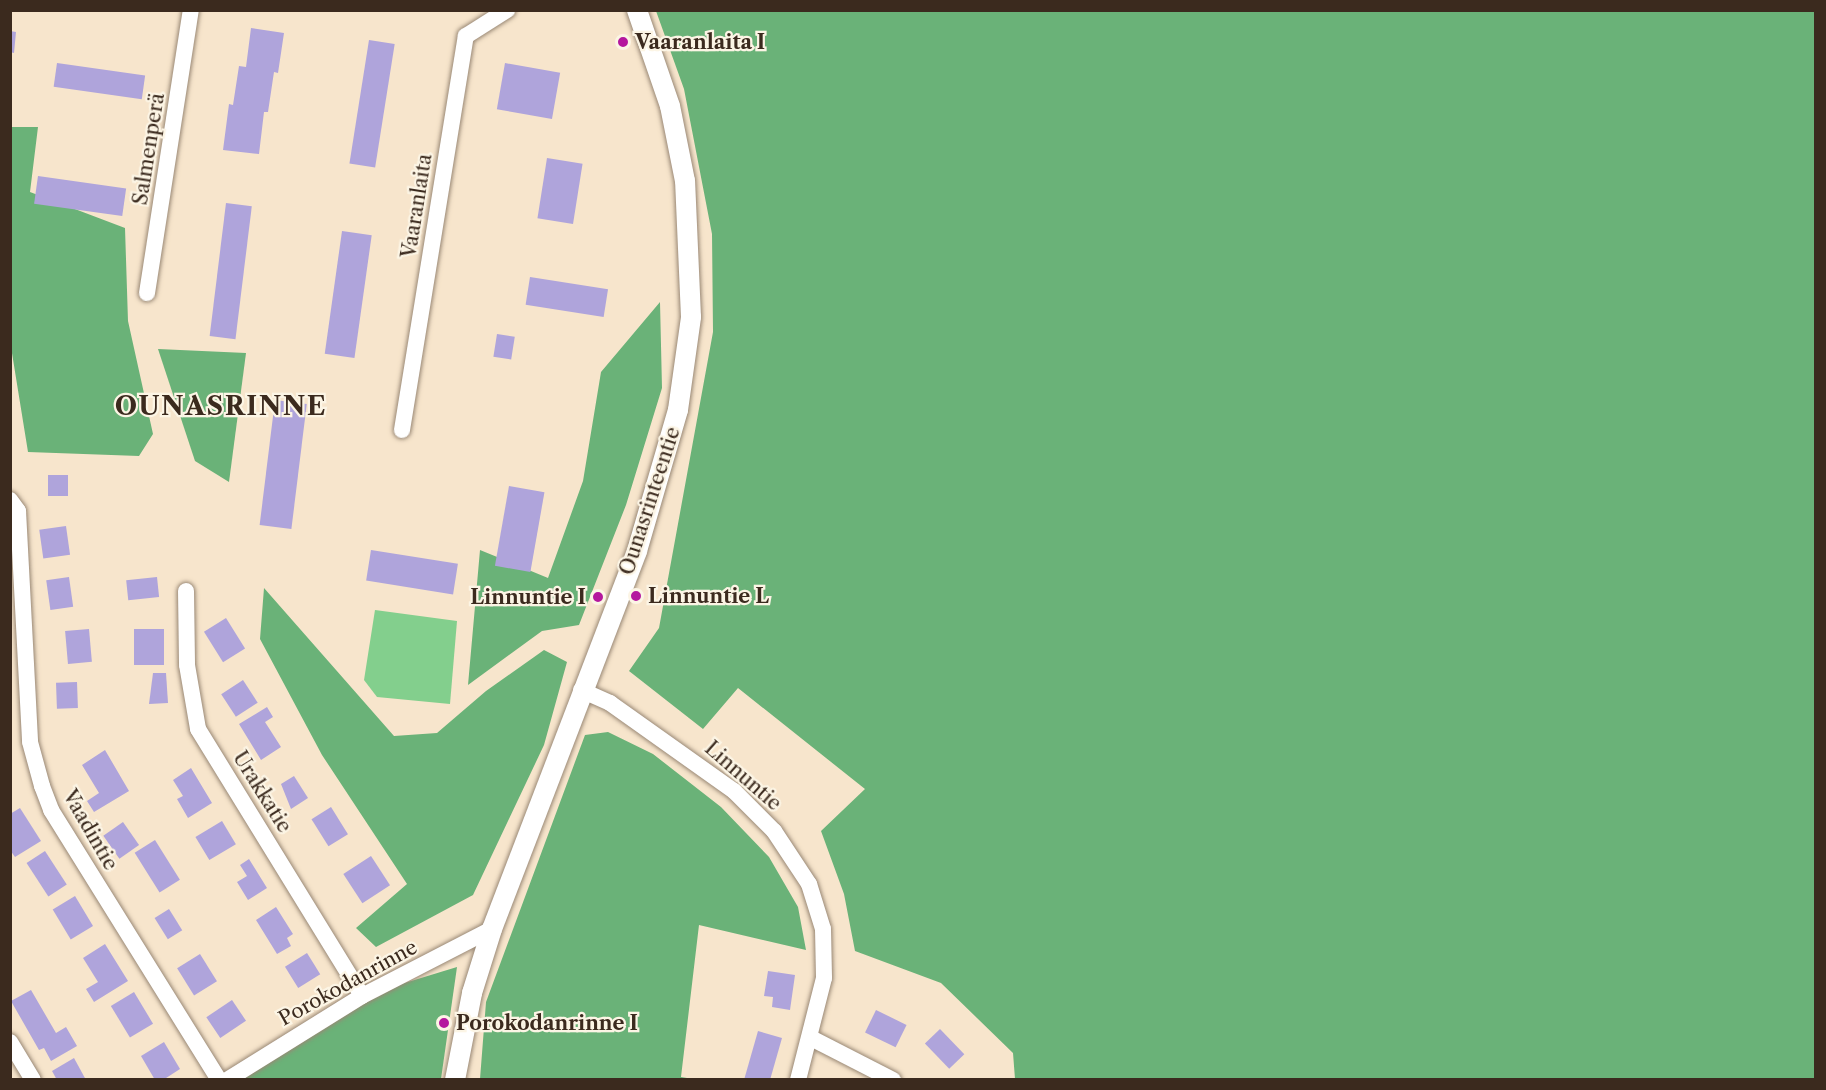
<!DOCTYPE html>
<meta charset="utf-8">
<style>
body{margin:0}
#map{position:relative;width:1826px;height:1090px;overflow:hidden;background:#f7e5cc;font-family:"Libre Caslon Text",serif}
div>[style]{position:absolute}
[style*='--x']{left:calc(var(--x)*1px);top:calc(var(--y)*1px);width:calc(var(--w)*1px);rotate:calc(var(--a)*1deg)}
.green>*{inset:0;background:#83cf8d}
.forest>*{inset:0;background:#6ab278}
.building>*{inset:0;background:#afa4db;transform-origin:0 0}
.roads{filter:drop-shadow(0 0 2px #998875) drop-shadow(0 0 2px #998875)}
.minor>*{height:16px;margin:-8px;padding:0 8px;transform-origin:8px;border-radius:8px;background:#fff}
.tertiary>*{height:20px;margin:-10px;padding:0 10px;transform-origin:10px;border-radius:10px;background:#fff}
.dots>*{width:16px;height:16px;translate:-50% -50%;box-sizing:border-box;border:3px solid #fcf5e5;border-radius:50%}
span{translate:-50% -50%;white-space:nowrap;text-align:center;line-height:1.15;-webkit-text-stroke:4.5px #fcf5e5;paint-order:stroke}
.poi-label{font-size:20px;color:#3b2a1e;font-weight:700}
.left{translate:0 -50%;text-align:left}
.right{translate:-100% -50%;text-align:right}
.street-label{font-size:20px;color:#3b2a1e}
.district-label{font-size:26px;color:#3b2a1e;font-weight:700;letter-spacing:1.5px}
.frame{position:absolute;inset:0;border:12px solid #3b2a1e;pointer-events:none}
</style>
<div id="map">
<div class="green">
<div style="clip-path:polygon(375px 610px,457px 621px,450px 704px,377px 697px,364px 680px)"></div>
</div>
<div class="forest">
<div style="clip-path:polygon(656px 11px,1815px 11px,1815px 1079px,1015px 1079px,1013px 1053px,941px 983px,855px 951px,844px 894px,821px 831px,865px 789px,738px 688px,703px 729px,629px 671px,659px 628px,713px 332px,712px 234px,684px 89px)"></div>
<div style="clip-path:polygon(10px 127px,38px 127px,30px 192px,125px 228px,128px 321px,153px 434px,139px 456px,28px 452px,11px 347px)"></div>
<div style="clip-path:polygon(660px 302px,662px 388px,626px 505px,579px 625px,542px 631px,468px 685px,480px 550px,548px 578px,583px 481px,601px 372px)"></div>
<div style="clip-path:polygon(158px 349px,246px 353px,229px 482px,195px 461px)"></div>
<div style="clip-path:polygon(264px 588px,394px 736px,437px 733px,486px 691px,544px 650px,567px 662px,544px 745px,473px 895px,376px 947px,356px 928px,407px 884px,322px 755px,260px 639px)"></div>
<div style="clip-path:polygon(608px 732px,653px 754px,721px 807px,769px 857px,798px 907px,806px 950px,699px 925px,681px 1077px,693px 1079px,480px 1079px,486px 1002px,585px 735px)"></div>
<div style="clip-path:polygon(457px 967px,441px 1079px,241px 1080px,362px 996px)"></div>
</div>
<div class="building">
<div style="clip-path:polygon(251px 28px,284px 33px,278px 73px,274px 72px,268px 112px,264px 112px,259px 154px,223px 150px,229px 104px,233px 105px,239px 66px,246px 67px)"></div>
<div style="clip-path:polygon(10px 31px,16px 32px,14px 53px,10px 52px)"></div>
<div style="left:369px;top:40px;width:26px;height:125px;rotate:9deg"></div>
<div style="left:57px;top:63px;width:89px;height:24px;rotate:8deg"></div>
<div style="left:505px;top:63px;width:56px;height:47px;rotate:10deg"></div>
<div style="left:547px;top:158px;width:36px;height:61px;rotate:9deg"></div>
<div style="left:38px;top:176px;width:89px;height:28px;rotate:8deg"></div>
<div style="left:226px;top:203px;width:26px;height:134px;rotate:7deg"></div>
<div style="left:342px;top:231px;width:30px;height:124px;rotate:8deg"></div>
<div style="left:530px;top:277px;width:79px;height:28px;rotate:9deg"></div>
<div style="left:497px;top:334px;width:18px;height:23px;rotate:9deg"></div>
<div style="left:275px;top:400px;width:32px;height:126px;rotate:7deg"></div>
<div style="left:48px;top:475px;width:20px;height:21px"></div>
<div style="left:509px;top:486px;width:36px;height:81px;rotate:10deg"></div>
<div style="left:66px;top:526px;width:29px;height:27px;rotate:82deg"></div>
<div style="left:371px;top:550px;width:88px;height:31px;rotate:9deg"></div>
<div style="left:69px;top:577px;width:30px;height:23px;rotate:82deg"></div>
<div style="left:157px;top:577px;width:20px;height:31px;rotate:84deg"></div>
<div style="left:226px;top:618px;width:36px;height:26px;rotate:58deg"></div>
<div style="left:89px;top:629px;width:33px;height:24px;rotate:85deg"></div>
<div style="left:164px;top:629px;width:36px;height:30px;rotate:90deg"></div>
<div style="clip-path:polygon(153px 673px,166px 673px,168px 703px,149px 704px)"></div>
<div style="left:243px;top:680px;width:27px;height:26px;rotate:57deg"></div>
<div style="left:77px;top:682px;width:26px;height:21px;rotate:88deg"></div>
<div style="clip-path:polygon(267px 707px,273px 717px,265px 722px,281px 747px,261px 760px,239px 724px)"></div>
<div style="clip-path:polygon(105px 750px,129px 791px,94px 812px,87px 801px,99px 793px,82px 765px)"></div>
<div style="clip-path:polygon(191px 768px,212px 803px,188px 818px,177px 799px,183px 796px,173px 780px)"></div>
<div style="clip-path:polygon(294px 776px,308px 798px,291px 809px,281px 784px)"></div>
<div style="left:331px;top:807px;width:32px;height:23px;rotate:58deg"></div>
<div style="clip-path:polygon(20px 808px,41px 841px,15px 857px,10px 850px,10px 814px)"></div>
<div style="left:222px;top:821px;width:27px;height:31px;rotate:59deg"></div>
<div style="left:123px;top:822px;width:28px;height:24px;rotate:55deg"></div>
<div style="left:155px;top:840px;width:47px;height:24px;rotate:58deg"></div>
<div style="left:45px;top:851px;width:40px;height:22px;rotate:57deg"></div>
<div style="left:371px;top:856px;width:35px;height:33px;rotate:57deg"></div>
<div style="clip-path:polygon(249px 859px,267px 888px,248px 900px,237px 882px,247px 876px,240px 865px)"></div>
<div style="left:75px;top:896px;width:35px;height:26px;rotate:59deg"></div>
<div style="clip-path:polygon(276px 907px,293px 934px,287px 938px,291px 946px,277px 954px,256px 920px)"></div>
<div style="left:169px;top:909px;width:25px;height:17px;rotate:58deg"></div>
<div style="clip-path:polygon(105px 944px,128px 981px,94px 1002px,86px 989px,98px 982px,83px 958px)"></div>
<div style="left:307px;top:953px;width:25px;height:26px;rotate:58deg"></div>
<div style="left:200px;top:954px;width:32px;height:27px;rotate:58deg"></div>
<div style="clip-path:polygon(768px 971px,795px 975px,790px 1010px,772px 1007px,773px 997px,764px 996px)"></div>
<div style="clip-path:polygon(31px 990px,56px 1033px,66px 1027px,77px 1046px,51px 1061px,44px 1048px,39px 1050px,11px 1001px)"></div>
<div style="left:134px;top:992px;width:37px;height:27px;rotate:59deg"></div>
<div style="left:232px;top:1000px;width:25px;height:31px;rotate:56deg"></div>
<div style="left:876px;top:1010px;width:34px;height:25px;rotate:26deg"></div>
<div style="left:940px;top:1029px;width:35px;height:21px;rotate:46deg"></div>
<div style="clip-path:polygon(758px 1031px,782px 1038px,770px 1080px,744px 1080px)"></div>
<div style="clip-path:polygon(164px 1042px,180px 1069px,163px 1080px,155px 1080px,141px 1056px)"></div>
<div style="clip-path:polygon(74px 1058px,86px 1080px,57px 1080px,52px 1071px)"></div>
</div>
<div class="roads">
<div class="minor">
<div style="--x:147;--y:293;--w:286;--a:-81.2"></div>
<div style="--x:402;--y:430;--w:399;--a:-80.8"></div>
<div style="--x:466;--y:36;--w:49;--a:-32.4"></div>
<div style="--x:10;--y:500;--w:14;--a:54"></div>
<div style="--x:18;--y:511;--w:231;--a:87"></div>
<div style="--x:30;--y:742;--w:46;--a:74.7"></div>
<div style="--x:42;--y:786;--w:26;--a:69"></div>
<div style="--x:51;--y:810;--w:318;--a:58.1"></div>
<div style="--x:186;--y:591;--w:74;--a:89.2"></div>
<div style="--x:187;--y:665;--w:65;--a:80.2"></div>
<div style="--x:198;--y:729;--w:313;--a:58.4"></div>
<div style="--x:581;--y:690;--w:32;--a:24"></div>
<div style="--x:610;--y:703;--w:152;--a:35.4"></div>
<div style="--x:734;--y:791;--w:57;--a:45"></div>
<div style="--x:774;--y:831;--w:64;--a:56.6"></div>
<div style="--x:809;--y:884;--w:47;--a:72.7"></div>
<div style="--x:823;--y:929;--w:49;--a:88.8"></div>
<div style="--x:824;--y:978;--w:105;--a:104.3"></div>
<div style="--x:811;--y:1038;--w:92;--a:27.1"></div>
<div style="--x:10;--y:1042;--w:44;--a:58.8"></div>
<div style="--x:227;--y:1080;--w:159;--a:-31.9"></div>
<div style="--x:362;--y:996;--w:146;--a:-27.3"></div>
</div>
<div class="tertiary">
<div style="--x:455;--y:1080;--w:89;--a:-78.9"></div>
<div style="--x:472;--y:993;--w:67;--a:-72.6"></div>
<div style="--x:492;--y:929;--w:405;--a:-69"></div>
<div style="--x:637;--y:551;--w:147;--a:-73.8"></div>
<div style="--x:678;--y:410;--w:94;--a:-82"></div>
<div style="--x:691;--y:317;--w:136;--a:-92.5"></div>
<div style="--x:685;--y:181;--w:76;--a:-101.3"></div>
<div style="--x:670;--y:106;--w:102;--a:-109"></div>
</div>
</div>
<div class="dots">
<div style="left:623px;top:42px;background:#b5179e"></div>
<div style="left:636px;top:596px;background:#b5179e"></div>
<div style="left:598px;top:597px;background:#b5179e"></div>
<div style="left:444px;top:1023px;background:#b5179e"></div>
</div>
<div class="poi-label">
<span class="left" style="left:635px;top:42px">Vaaranlaita I</span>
<span class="left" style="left:648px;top:596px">Linnuntie L</span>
<span class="right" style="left:586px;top:597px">Linnuntie I</span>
<span class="left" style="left:456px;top:1023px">Porokodanrinne I</span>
</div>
<div class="street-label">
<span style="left:149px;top:149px;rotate:-81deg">Salmenperä</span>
<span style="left:417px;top:206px;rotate:-81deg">Vaaranlaita</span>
<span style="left:650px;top:501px;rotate:-72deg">Ounasrinteentie</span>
<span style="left:743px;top:776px;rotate:41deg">Linnuntie</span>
<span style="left:262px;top:792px;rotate:58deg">Urakkatie</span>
<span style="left:90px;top:830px;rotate:60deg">Vaadintie</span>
<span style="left:348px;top:983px;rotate:-29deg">Porokodanrinne</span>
</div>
<div class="district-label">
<span style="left:221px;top:407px">OUNASRINNE</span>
</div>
<div class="frame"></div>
</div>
